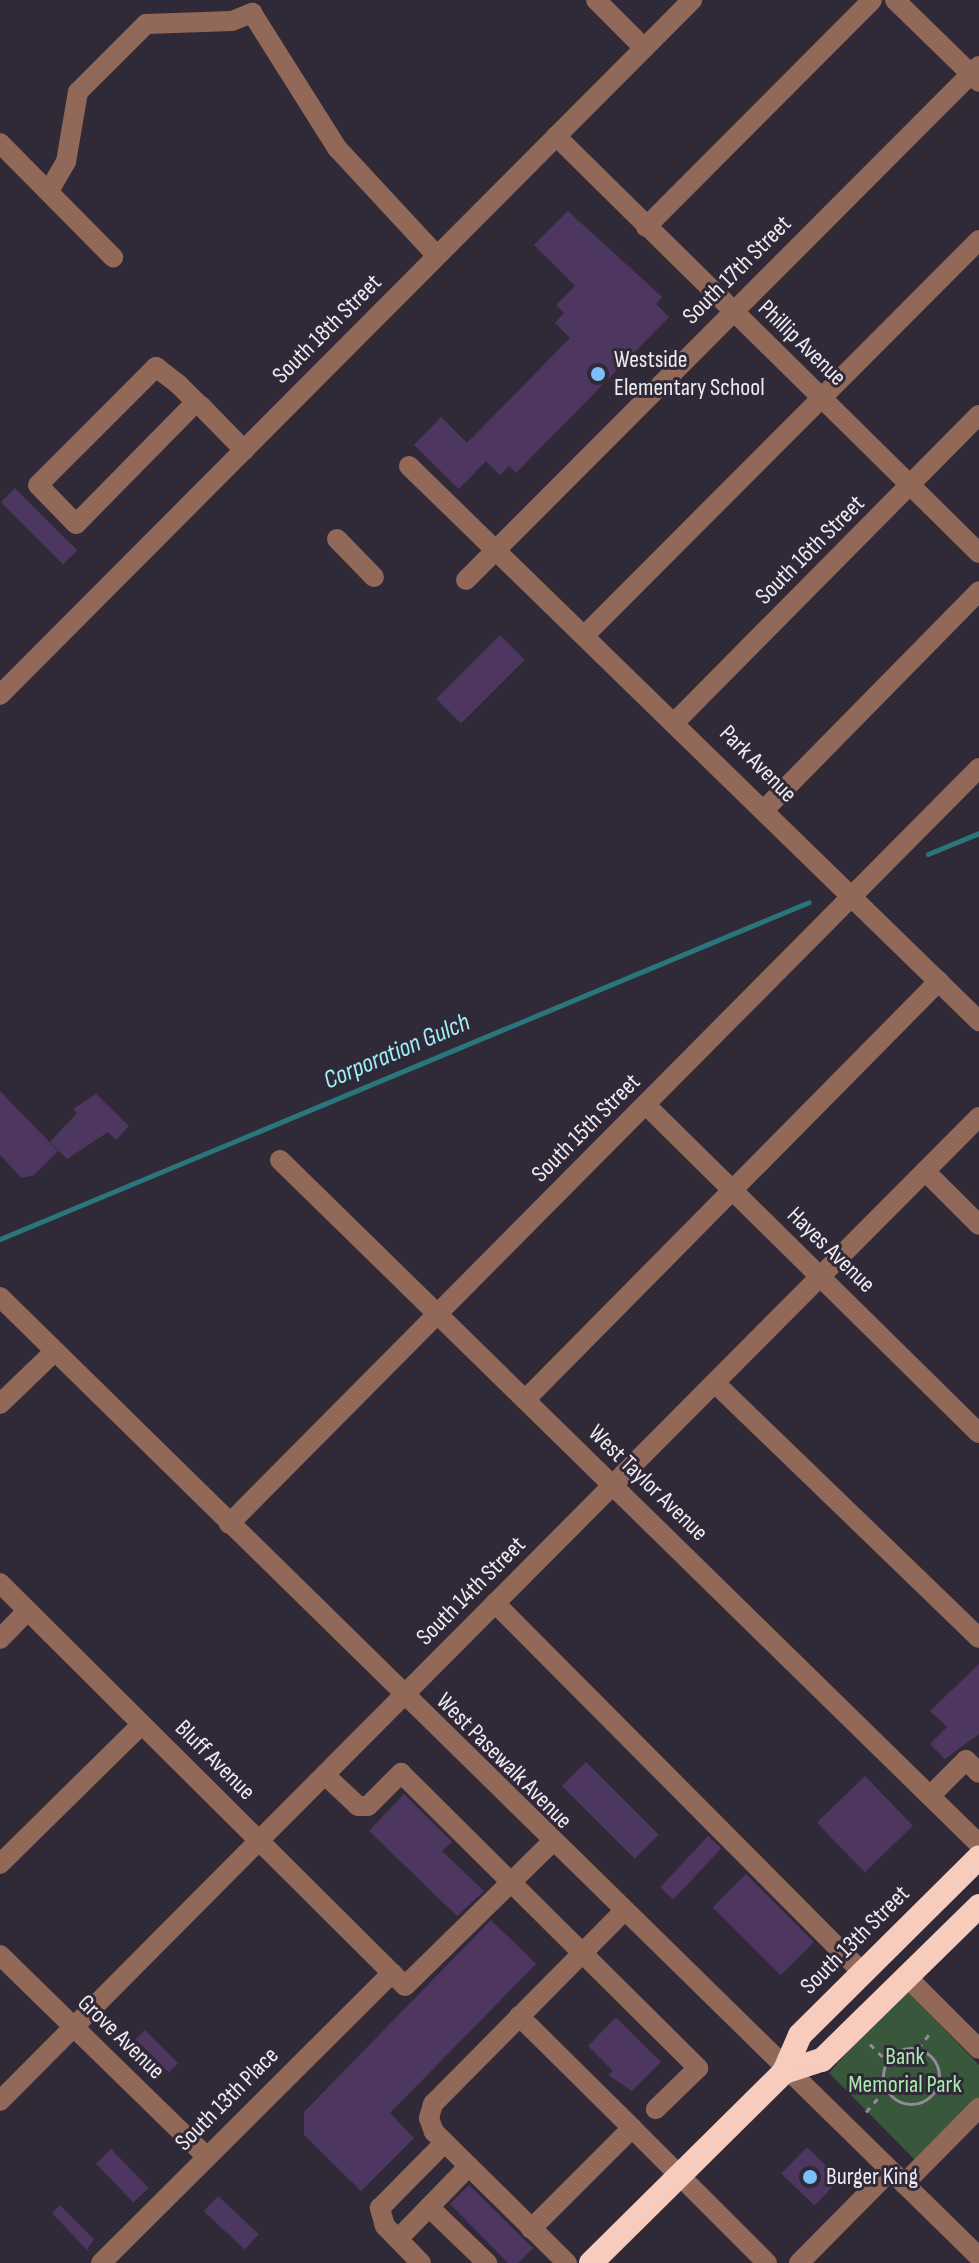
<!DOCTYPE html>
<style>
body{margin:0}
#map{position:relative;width:979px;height:2263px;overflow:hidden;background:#302937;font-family:"Sofia Sans Condensed",sans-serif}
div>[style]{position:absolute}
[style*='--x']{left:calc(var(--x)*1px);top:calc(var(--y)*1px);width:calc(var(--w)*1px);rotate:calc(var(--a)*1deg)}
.green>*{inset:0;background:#39573b}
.stream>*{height:5px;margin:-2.5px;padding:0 2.5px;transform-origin:2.5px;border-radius:2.5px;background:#2a767d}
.building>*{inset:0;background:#4d3761;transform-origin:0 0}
.path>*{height:3px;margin-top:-1.5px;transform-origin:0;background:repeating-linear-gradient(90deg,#918b96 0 6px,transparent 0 12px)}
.path>.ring{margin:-1.5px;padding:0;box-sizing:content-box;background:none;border:3px solid #918b96;border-radius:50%}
.minor>*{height:20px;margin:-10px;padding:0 10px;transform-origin:10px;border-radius:10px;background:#926858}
.highway>*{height:24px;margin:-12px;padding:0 12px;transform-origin:12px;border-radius:12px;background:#f7ccbc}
.dots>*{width:22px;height:22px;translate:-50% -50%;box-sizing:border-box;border:4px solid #302937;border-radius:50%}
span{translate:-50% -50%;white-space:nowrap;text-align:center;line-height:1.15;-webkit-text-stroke:6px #302937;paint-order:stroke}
.street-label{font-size:24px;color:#efeaf3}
.poi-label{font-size:24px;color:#efeaf3}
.left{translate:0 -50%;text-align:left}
.park-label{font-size:24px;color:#acebaf}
.water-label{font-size:26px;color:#9df2fa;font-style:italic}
</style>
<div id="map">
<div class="green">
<div style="clip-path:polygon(904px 1987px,979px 2065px,979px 2105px,918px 2163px,829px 2073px)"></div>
</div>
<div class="stream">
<div style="--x:928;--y:854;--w:55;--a:-22.4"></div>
<div style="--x:0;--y:1239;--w:876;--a:-22.61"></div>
</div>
<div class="building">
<div style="clip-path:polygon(568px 211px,662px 297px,656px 304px,669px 317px,516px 473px,509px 466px,500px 475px,486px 461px,459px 489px,414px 445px,441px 417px,467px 443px,570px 338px,555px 323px,564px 313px,556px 305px,575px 286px,534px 245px)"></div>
<div style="left:15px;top:488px;width:88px;height:20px;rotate:45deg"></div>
<div style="left:500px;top:635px;width:35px;height:90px;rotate:45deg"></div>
<div style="clip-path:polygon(0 1091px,58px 1151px,34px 1175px,22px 1178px,0 1155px)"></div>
<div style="clip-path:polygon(96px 1094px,129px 1126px,116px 1140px,108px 1132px,67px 1159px,50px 1142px,77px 1113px,73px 1109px)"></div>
<div style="clip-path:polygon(979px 1664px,979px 1734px,945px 1759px,930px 1744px,947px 1727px,930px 1711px)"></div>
<div style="left:586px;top:1762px;width:103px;height:34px;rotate:45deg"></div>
<div style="left:865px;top:1776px;width:69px;height:67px;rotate:46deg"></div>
<div style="clip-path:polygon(404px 1794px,452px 1842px,442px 1851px,484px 1891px,457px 1916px,369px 1831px)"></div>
<div style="left:708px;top:1836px;width:18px;height:70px;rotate:43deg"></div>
<div style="left:746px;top:1874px;width:96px;height:47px;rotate:45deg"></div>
<div style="clip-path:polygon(491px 1920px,536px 1964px,390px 2113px,414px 2138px,361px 2191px,304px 2135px,304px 2112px)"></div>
<div style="clip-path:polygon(616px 2017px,661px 2062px,632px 2091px,608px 2075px,613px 2071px,588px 2046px)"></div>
<div style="left:145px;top:2030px;width:47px;height:13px;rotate:45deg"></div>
<div style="left:807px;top:2147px;width:46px;height:37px;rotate:44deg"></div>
<div style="left:111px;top:2149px;width:54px;height:21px;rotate:46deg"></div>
<div style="clip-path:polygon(469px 2185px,533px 2248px,518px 2263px,508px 2263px,450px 2204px)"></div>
<div style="left:218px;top:2196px;width:56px;height:21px;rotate:43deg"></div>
<div style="clip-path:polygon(60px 2205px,94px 2239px,87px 2250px,52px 2213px)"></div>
</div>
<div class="path">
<div style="--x:870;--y:2044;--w:24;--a:45"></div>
<div class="ring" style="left:883px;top:2048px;width:53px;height:53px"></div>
<div style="--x:918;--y:2049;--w:20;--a:-53"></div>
<div style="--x:866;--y:2112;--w:30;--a:-49"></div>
</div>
<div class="minor">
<div style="--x:596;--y:0;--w:68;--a:45"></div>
<div style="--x:895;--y:0;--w:117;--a:44.3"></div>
<div style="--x:556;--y:136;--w:594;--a:44.59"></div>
<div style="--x:0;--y:143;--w:161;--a:45.3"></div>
<div style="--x:49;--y:191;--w:34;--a:-60"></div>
<div style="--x:66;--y:162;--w:71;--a:-80.3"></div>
<div style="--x:78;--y:92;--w:96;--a:-45"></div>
<div style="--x:146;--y:24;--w:86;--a:-2"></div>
<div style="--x:232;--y:21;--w:22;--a:-22"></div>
<div style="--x:252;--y:13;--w:160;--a:57.8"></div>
<div style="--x:337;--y:148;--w:146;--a:47.2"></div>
<div style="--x:646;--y:227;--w:320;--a:-45.1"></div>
<div style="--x:196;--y:402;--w:171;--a:134.5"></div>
<div style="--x:76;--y:524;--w:54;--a:-134.3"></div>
<div style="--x:38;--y:485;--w:167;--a:-45"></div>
<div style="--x:156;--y:367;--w:28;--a:38"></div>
<div style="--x:178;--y:384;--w:25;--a:45"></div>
<div style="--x:196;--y:402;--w:6;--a:39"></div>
<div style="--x:201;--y:406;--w:62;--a:45.7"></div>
<div style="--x:409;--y:466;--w:796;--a:44.24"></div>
<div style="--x:337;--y:539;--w:53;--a:45.8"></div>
<div style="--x:466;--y:580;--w:726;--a:-45.06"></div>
<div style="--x:587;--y:633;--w:555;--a:-45.07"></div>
<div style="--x:0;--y:695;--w:981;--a:-45.12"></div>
<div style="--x:677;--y:720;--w:429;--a:-45.3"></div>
<div style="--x:766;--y:808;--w:304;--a:-45.5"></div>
<div style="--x:646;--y:1105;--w:467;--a:44.6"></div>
<div style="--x:280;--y:1160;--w:978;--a:44.38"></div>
<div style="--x:925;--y:1171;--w:76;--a:45"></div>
<div style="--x:0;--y:1297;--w:1371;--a:44.44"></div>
<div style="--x:715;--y:1383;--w:367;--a:44"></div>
<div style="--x:525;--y:1400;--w:589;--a:-45.34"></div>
<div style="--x:0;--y:1404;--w:76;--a:-43.9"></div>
<div style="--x:229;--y:1524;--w:1065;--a:-45.23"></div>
<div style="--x:0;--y:1583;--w:571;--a:44.86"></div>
<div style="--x:405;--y:1986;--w:204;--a:-44.4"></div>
<div style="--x:495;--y:1603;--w:520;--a:45.16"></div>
<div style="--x:0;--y:1639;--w:39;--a:-46"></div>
<div style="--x:325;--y:1775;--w:45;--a:43.2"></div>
<div style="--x:358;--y:1806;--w:10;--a:0"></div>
<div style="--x:368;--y:1806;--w:47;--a:-45"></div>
<div style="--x:401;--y:1773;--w:419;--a:44.8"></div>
<div style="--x:698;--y:2068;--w:59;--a:135.7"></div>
<div style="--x:930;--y:1796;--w:51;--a:-45"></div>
<div style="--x:966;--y:1760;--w:18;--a:45"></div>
<div style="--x:0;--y:1864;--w:199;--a:-44.6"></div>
<div style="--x:0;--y:1955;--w:288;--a:44.3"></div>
<div style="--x:906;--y:1976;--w:103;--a:45"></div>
<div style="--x:519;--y:2016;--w:159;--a:44.7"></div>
<div style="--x:0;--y:2101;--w:1388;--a:-45.15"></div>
<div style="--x:904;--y:2184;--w:107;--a:-45.4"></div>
<div style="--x:429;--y:2207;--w:81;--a:44"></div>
<div style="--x:531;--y:2229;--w:143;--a:-45"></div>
<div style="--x:632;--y:2128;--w:191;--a:45"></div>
<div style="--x:398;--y:2239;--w:100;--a:-45.8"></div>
<div style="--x:101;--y:2263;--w:411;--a:-44.9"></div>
<div style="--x:421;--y:2263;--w:52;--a:-134.2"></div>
<div style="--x:385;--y:2226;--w:19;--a:-106"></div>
<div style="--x:380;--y:2208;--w:91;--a:-45.4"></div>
<div style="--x:567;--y:2263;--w:187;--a:-135.4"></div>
<div style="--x:434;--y:2132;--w:15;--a:-110"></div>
<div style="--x:429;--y:2118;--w:15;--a:-74"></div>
<div style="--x:433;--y:2104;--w:267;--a:-45.3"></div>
<div style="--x:799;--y:2263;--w:129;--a:-45.3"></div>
</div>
<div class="highway">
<div style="--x:784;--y:2072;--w:40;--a:-18"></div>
<div style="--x:822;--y:2060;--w:220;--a:-44.4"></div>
<div style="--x:591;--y:2263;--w:272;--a:-44.7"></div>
<div style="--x:784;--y:2072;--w:40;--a:-66.6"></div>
<div style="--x:800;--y:2035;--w:252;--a:-44.8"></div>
</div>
<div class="dots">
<div style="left:598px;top:374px;background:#7dbef9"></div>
<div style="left:810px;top:2177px;background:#7dbef9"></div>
</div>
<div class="street-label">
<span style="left:737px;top:270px;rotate:-45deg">South 17th Street</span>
<span style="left:327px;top:329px;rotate:-45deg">South 18th Street</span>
<span style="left:802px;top:343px;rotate:44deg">Phillip Avenue</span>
<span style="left:810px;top:550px;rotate:-45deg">South 16th Street</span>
<span style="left:758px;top:764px;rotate:45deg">Park Avenue</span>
<span style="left:586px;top:1128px;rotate:-45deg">South 15th Street</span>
<span style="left:831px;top:1250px;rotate:44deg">Hayes Avenue</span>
<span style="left:648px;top:1483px;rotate:44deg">West Taylor Avenue</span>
<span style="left:471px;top:1591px;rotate:-45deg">South 14th Street</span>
<span style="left:215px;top:1760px;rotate:45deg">Bluff Avenue</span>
<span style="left:504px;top:1761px;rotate:45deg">West Pasewalk Avenue</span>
<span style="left:855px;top:1940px;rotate:-45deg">South 13th Street</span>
<span style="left:121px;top:2037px;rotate:44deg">Grove Avenue</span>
<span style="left:227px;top:2099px;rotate:-45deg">South 13th Place</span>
</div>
<div class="poi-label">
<span class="left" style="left:614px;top:374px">Westside<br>Elementary School</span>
<span class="left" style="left:826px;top:2177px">Burger King</span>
</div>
<div class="park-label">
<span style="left:905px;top:2071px">Bank<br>Memorial Park</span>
</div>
<div class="water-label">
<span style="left:397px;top:1052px;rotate:-23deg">Corporation Gulch</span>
</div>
</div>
